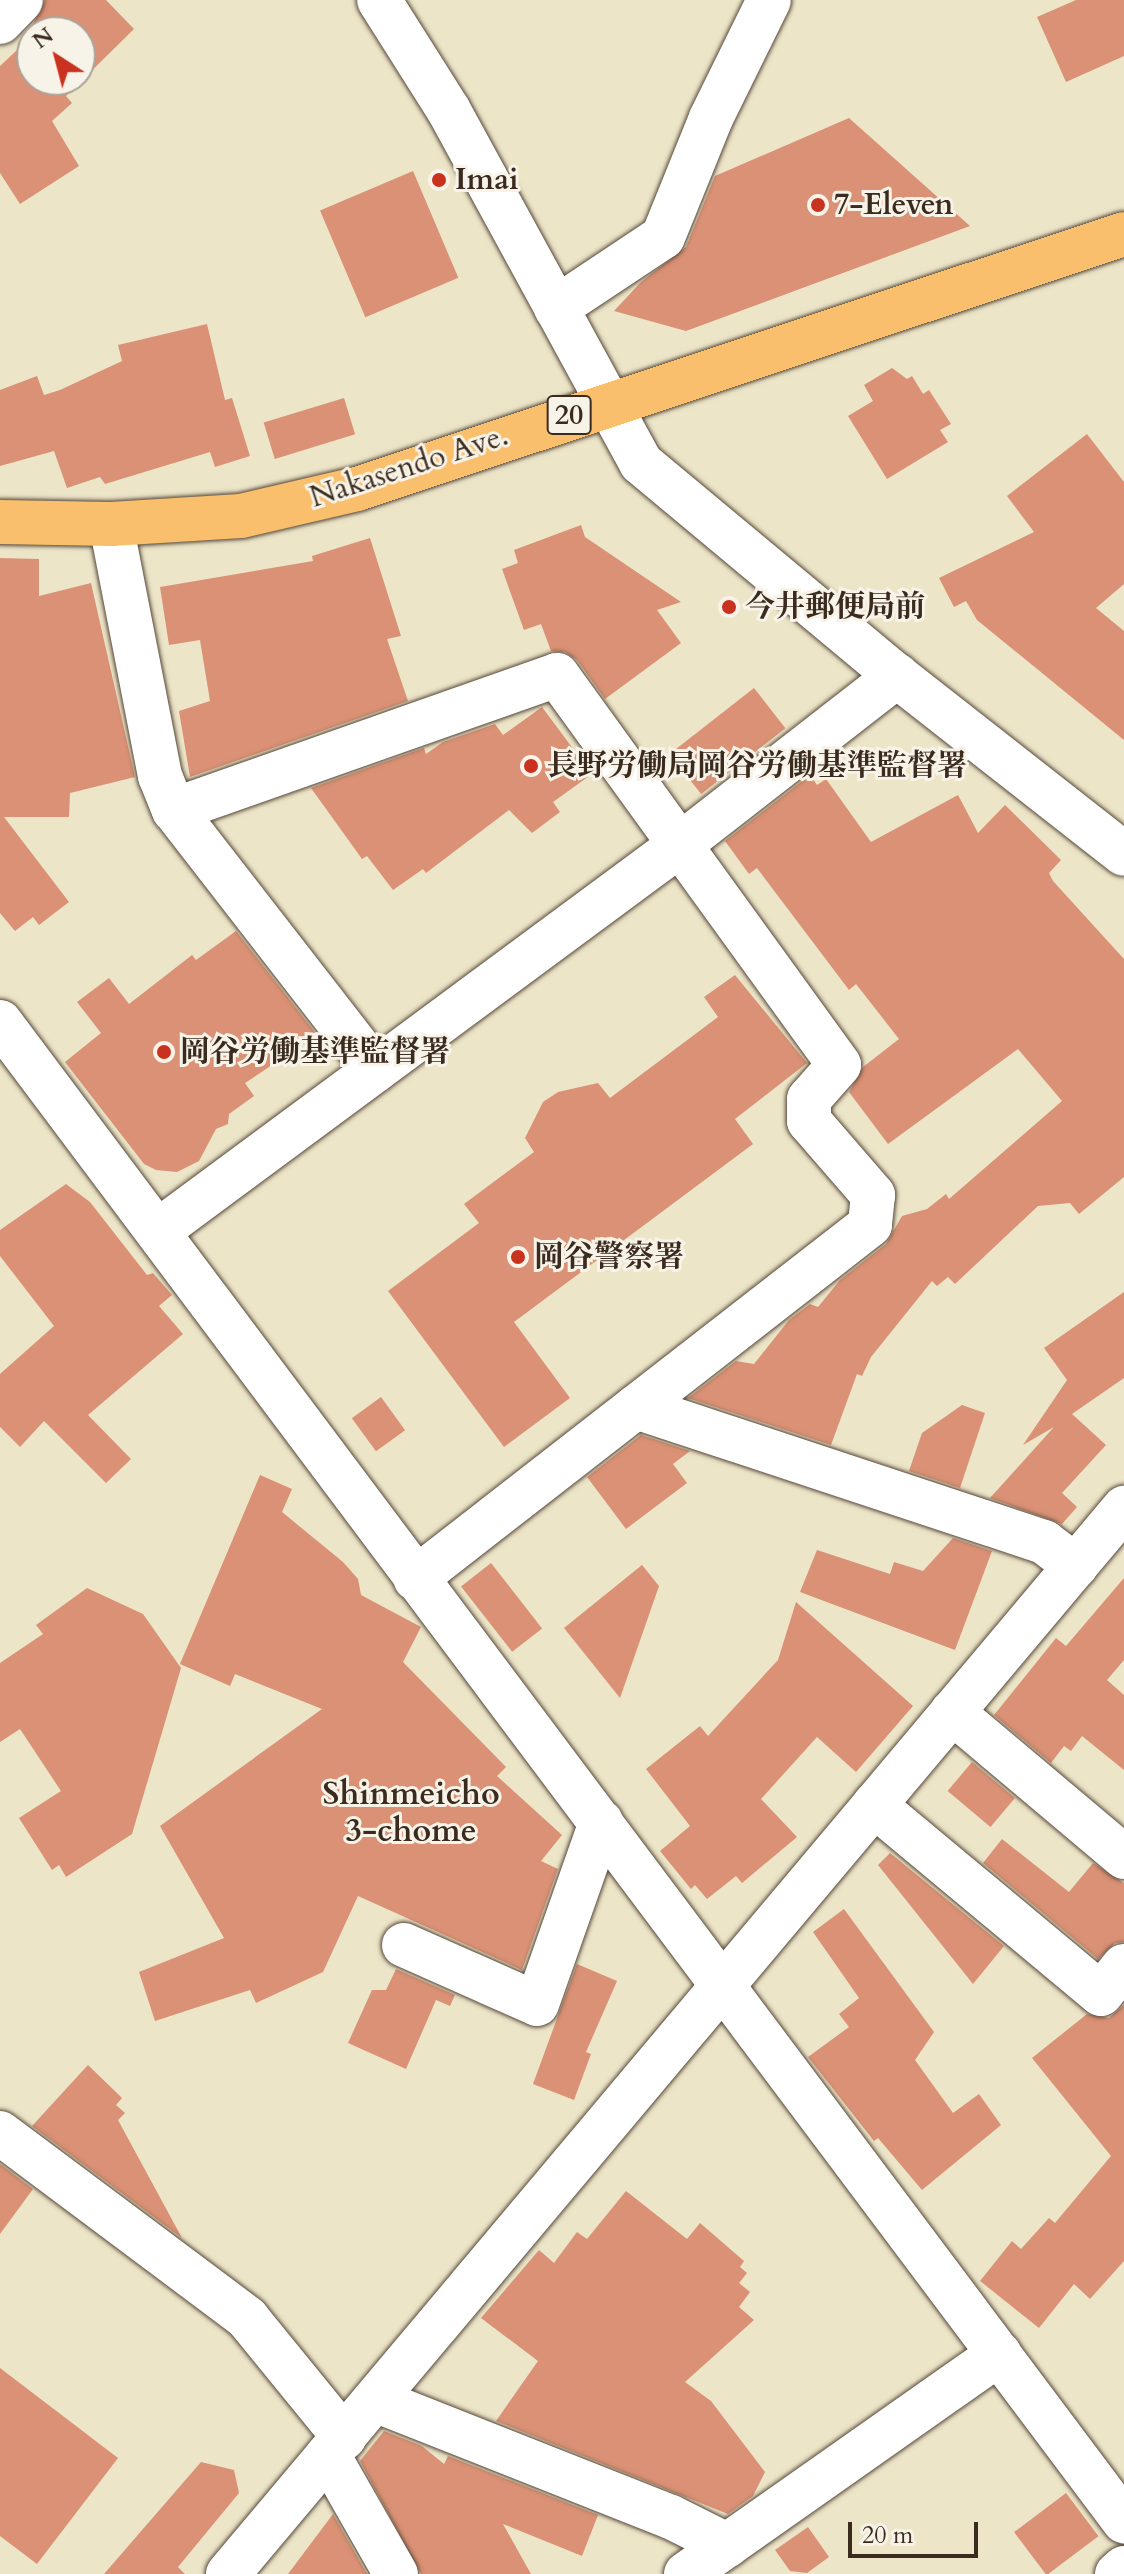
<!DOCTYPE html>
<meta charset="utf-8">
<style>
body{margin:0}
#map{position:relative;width:1124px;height:2574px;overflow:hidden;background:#ece5c8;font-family:Cardo,"Noto Serif JP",serif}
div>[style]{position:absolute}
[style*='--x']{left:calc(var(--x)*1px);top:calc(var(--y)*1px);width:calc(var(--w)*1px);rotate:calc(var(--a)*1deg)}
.building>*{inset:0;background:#da9175;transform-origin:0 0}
.roads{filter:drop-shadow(0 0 2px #564638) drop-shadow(0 0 2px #564638)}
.minor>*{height:44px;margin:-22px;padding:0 22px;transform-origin:22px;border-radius:22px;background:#fff}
.highway>*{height:44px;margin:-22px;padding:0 22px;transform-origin:22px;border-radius:22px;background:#f9bf6d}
.dots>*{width:22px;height:22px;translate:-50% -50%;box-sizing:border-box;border:4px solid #f7f3e8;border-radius:50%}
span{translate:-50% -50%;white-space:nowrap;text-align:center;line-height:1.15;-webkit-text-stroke:6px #f7f3e8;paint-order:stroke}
.shield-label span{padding:2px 6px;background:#f7f3e8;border:2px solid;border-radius:6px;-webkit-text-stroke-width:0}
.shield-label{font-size:28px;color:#3b2a1e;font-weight:700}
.poi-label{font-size:30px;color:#3b2a1e;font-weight:700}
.left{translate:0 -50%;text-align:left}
.street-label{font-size:30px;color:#3b2a1e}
.neighbourhood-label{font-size:32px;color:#3b2a1e;font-weight:700}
.north{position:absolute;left:16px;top:16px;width:80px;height:80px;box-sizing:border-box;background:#f7f3e8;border:2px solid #aca397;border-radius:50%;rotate:324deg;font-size:22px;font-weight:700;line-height:32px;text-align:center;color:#3b2a1e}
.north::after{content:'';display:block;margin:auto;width:28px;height:36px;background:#c8321e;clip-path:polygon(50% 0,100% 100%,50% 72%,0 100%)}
.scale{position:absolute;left:848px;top:2522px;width:130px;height:36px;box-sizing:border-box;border:4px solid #3b2a1e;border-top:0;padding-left:10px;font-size:24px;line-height:28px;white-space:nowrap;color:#3b2a1e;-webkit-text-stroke:6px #f7f3e8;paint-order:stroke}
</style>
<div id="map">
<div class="building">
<div style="clip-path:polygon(45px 0,106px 0,134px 29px,66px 96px,72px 103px,52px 121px,79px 166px,20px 204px,0 173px,0 66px,32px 36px,32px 80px,80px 80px,80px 32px,36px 32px,33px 24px)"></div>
<div style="clip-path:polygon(1076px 0,1124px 0,1124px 56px,1066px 82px,1037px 17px)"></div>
<div style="clip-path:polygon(849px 118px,970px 226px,686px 331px,614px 311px,641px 282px,686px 247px,715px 176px)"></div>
<div style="left:413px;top:171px;width:116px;height:101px;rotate:67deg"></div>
<div style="clip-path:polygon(207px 324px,225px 400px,232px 398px,250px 456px,215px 467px,210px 452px,105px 484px,100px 477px,67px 488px,54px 451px,0 466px,0 390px,37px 376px,44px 395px,60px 390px,122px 361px,118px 345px)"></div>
<div style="clip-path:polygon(892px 368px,907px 379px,912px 376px,923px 394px,929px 390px,951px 424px,940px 430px,948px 442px,887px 479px,848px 416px,873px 401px,864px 385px)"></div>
<div style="left:344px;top:398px;width:38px;height:84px;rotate:73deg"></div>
<div style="clip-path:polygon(1087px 434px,1124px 482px,1124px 584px,1096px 608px,1124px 631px,1124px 740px,977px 620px,966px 601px,954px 607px,939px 578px,1034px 532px,1007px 496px)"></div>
<div style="clip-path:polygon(581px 525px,585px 537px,681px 602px,657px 610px,681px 643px,605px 699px,577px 660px,565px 652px,551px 651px,541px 624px,524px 630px,502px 569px,518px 563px,514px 550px)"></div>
<div style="clip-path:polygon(370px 538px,401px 636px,387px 639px,408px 701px,190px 777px,179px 711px,210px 701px,200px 640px,169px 645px,160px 587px,313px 561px,312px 556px)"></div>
<div style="clip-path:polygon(0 558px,39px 559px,39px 596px,91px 583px,135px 777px,70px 793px,69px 817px,4px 817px,69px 902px,39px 925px,33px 917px,15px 931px,0 913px)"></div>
<div style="left:754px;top:688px;width:51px;height:107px;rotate:52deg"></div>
<div style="clip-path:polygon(542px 707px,592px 774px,553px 802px,560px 812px,532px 833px,509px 810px,426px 873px,423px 869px,393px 890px,367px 856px,362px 859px,311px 788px,424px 748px,426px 754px,443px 742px,495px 724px,503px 735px)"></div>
<div style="clip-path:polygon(810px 775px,817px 785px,826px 779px,871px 842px,958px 795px,978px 833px,1005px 805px,1061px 860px,1049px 873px,1053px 881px,1124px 959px,1124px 1177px,1079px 1214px,1070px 1203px,1038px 1206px,955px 1284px,948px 1277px,937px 1286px,932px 1281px,871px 1357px,862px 1376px,857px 1374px,831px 1445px,688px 1398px,736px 1361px,754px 1364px,789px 1320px,810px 1304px,818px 1307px,840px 1280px,886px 1244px,902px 1216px,927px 1209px,946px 1194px,949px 1199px,1062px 1101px,1018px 1049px,888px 1144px,849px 1092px,863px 1067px,899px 1039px,856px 984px,849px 990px,757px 868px,749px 874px,725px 841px)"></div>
<div style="clip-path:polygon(236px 931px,317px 1035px,245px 1083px,254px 1096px,229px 1114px,228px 1124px,216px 1129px,199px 1161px,177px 1172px,156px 1170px,144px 1164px,65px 1062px,101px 1033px,77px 1002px,109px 978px,129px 1004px,192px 955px,196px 960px)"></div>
<div style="clip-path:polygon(735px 975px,807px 1063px,735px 1119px,753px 1144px,514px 1322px,570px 1398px,504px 1447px,388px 1291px,479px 1223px,464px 1204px,534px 1152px,525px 1138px,543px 1102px,558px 1092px,598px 1083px,610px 1098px,718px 1017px,704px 997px)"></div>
<div style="clip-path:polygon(66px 1184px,90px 1202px,147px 1275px,153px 1273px,172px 1295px,159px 1306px,183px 1334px,88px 1415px,131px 1459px,106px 1483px,44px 1421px,20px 1447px,0 1427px,0 1374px,54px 1326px,0 1256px,0 1230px)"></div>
<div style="clip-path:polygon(1124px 1292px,1124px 1378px,1072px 1414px,1106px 1445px,1062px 1493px,1077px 1507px,1062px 1524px,990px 1498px,1054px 1427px,1023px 1445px,1067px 1380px,1044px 1348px)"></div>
<div style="left:381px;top:1397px;width:41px;height:36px;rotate:54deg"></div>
<div style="clip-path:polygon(962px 1405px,985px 1413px,960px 1488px,909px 1471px,922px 1433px)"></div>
<div style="clip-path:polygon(641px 1435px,690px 1451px,673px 1464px,687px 1483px,626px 1529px,587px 1477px)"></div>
<div style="clip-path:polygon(260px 1475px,292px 1489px,282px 1512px,343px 1562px,358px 1579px,361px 1595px,421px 1627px,403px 1662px,506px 1767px,497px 1776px,562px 1835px,541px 1861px,558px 1869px,522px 1970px,358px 1896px,323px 1972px,256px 2003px,250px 1990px,155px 2021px,139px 1972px,224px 1938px,160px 1826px,322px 1709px,235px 1674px,230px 1686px,180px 1664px)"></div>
<div style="clip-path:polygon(953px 1538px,992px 1551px,955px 1650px,800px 1592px,817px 1550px,890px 1574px,894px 1562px,923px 1571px)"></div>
<div style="left:491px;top:1563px;width:83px;height:38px;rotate:52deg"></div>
<div style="clip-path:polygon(642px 1565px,659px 1586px,620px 1698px,564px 1628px)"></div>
<div style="clip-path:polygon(1124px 1578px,1124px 1660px,1107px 1680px,1124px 1695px,1124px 1770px,1082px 1736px,1071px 1751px,1064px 1746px,1051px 1763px,994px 1715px,1056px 1638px,1066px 1646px)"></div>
<div style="clip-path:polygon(87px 1588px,143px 1614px,181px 1668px,132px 1834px,66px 1877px,59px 1865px,52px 1870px,19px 1818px,61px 1791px,20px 1729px,0 1742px,0 1663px,43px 1634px,36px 1625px)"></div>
<div style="clip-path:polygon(796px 1602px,913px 1706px,856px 1772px,817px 1737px,761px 1799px,797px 1837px,742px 1883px,736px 1876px,707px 1899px,695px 1885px,691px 1889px,660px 1851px,690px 1826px,646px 1769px,700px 1726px,708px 1736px,778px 1660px)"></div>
<div style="left:972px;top:1762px;width:56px;height:38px;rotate:40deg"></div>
<div style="clip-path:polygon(1002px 1839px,1069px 1892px,1093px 1863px,1124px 1883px,1124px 1942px,1115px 1943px,1098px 1959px,983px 1863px)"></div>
<div style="clip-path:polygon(890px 1853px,1004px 1946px,973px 1984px,878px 1865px)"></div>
<div style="clip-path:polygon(844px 1909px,934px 2032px,915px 2060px,953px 2113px,979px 2094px,1001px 2125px,922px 2190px,878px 2138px,874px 2141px,808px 2057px,849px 2027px,839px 2014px,859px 1998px,813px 1932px)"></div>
<div style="clip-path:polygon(577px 1964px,617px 1981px,586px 2052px,591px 2054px,574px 2100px,533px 2084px)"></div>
<div style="clip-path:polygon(396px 1969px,455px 1995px,450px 2006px,436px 2000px,406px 2069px,348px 2043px,372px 1990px,386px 1990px)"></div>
<div style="clip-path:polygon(1124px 2005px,1124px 2261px,1090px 2299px,1074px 2284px,1039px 2328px,980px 2281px,1012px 2241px,1021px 2249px,1049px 2218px,1055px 2223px,1111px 2156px,1032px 2058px,1087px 2014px,1109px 2018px)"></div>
<div style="clip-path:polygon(88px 2065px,122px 2098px,116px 2105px,125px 2113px,118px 2120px,182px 2238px,32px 2126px)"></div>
<div style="clip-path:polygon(0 2164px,33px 2189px,0 2234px)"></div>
<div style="clip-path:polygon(626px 2191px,687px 2239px,700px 2223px,744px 2261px,740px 2267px,747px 2273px,739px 2283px,750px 2292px,739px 2307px,754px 2320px,685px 2382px,711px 2401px,765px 2472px,753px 2496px,728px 2514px,496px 2421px,538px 2361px,481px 2318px,539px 2250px,554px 2263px,577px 2232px,587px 2239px)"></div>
<div style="clip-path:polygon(0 2368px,118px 2458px,37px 2564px,0 2536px)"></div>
<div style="clip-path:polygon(384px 2431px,422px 2446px,444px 2464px,448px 2456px,598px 2515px,582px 2556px,503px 2524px,531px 2574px,421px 2574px,360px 2461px)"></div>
<div style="clip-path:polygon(201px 2462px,234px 2470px,239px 2493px,178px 2567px,185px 2574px,104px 2574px)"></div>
<div style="left:1066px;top:2493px;width:54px;height:65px;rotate:53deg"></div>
<div style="clip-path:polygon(333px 2514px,367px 2574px,288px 2574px)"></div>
<div style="clip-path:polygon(808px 2527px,829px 2557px,807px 2573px,790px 2571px,775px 2550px)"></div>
</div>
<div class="roads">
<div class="minor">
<div style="--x:379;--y:0;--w:129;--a:57.7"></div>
<div style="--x:448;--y:109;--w:403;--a:61.4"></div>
<div style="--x:641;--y:463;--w:333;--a:39.8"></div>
<div style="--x:897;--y:676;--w:288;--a:38.1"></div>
<div style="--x:0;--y:22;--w:30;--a:-46"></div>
<div style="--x:556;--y:308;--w:128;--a:-33.6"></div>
<div style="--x:663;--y:237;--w:128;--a:-68"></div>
<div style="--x:711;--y:118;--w:131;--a:-63.8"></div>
<div style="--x:111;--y:524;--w:257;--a:79"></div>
<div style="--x:160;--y:776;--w:37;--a:68"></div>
<div style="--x:174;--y:810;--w:329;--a:52.2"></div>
<div style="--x:174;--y:810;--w:406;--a:-19.4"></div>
<div style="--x:557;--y:675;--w:481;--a:54.1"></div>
<div style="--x:839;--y:1065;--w:45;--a:131.4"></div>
<div style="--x:809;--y:1099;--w:22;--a:90"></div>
<div style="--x:809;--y:1121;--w:98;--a:49.1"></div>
<div style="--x:873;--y:1195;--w:30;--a:96"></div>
<div style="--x:870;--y:1225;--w:576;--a:142.12"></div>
<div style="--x:0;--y:1022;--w:1874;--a:53.14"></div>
<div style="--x:158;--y:1231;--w:646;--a:-36.5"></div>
<div style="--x:677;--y:847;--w:279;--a:-37.9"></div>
<div style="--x:636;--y:1407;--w:430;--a:18.3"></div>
<div style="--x:1044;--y:1542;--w:40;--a:37"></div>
<div style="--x:952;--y:1712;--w:225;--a:40.1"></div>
<div style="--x:874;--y:1805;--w:295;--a:39.8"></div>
<div style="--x:1101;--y:1994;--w:36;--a:-51"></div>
<div style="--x:404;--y:1945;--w:145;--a:23.9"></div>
<div style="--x:537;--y:2004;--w:193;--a:-70.6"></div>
<div style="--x:0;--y:2133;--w:309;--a:36.8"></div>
<div style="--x:247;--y:2318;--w:154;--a:50.8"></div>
<div style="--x:375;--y:2400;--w:318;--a:21.6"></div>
<div style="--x:671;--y:2517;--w:63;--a:26.6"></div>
<div style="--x:328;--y:2455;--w:137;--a:60.3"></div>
<div style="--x:228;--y:2574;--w:1393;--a:-49.95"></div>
<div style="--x:686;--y:2574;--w:383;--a:-35.1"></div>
<div style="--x:1117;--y:2574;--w:9;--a:-41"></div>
</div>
<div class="highway">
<div style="--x:0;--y:522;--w:111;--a:1"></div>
<div style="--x:111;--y:524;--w:130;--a:-3.5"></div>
<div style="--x:241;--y:516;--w:119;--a:-13.1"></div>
<div style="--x:357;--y:489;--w:808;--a:-18.39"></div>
</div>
</div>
<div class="dots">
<div style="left:439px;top:180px;background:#c8321e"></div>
<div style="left:818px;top:205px;background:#c8321e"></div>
<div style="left:729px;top:607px;background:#c8321e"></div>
<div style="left:531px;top:766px;background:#c8321e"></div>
<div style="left:164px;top:1052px;background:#c8321e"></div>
<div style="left:518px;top:1257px;background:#c8321e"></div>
</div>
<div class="shield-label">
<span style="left:569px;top:415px">20</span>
</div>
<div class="poi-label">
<span class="left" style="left:455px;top:180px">Imai</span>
<span class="left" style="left:834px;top:205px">7-Eleven</span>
<span class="left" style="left:745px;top:607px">今井郵便局前</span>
<span class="left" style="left:547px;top:766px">長野労働局岡谷労働基準監督署</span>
<span class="left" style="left:180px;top:1052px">岡谷労働基準監督署</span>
<span class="left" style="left:534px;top:1257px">岡谷警察署</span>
</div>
<div class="street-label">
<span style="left:409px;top:467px;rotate:-18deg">Nakasendo Ave.</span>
</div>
<div class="neighbourhood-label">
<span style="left:411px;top:1813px">Shinmeicho<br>3-chome</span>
</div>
<div class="north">N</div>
<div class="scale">20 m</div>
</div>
